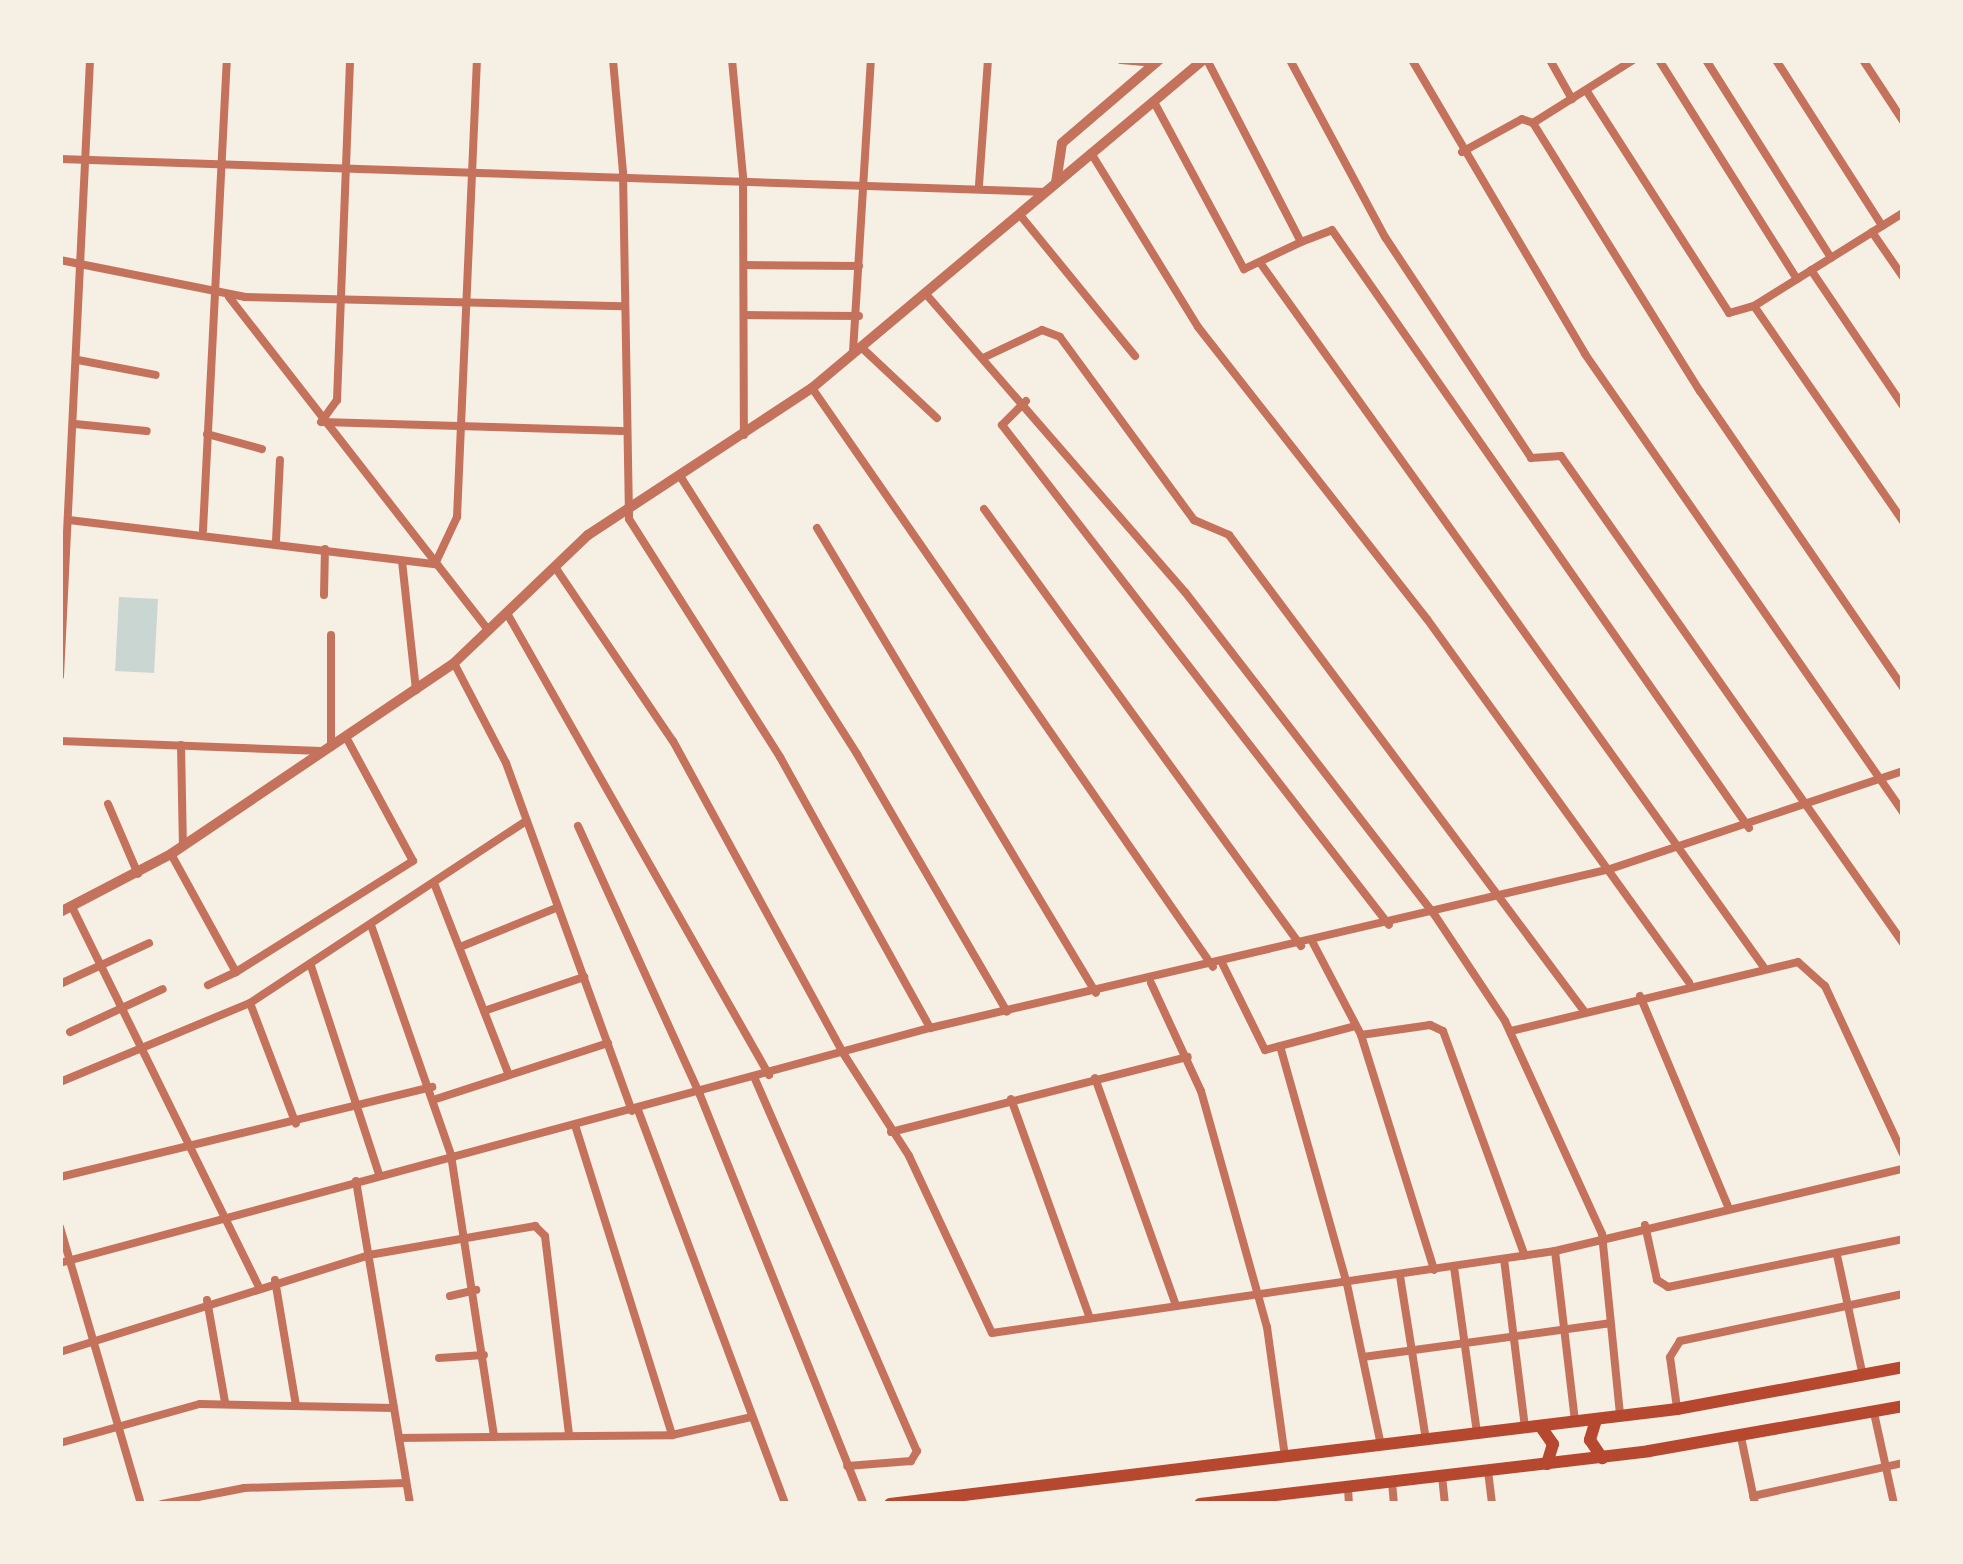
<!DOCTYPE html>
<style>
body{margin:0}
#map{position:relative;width:1963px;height:1564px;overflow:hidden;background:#f6efe4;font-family:"DM Sans",sans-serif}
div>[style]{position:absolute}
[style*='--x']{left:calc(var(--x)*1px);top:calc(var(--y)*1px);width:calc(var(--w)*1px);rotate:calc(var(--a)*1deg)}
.water>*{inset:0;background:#c9d6d2;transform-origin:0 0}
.minor>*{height:8px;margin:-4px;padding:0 4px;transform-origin:4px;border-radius:4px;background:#c5725c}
.tertiary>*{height:10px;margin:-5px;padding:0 5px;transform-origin:5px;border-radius:5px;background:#c5725c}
.secondary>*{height:12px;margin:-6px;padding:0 6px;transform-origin:6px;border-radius:6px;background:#b5482f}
span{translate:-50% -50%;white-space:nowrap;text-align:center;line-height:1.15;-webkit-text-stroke:12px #f6efe4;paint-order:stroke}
.frame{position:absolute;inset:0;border:63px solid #f6efe4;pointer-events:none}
</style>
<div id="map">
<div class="water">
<div style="left:119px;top:597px;width:39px;height:74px;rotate:3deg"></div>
</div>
<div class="minor">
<div style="--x:613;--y:60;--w:113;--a:84.9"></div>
<div style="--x:623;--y:173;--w:346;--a:89"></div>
<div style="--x:629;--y:519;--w:282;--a:57.6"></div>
<div style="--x:780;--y:757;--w:310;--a:61"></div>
<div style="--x:732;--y:60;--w:118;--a:84.6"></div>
<div style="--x:743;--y:177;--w:258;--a:89.8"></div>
<div style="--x:1121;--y:60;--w:34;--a:5"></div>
<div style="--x:1290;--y:60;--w:201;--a:61.8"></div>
<div style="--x:1385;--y:237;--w:265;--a:56.5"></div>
<div style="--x:1531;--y:458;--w:30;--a:-4"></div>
<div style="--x:1561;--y:456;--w:595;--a:54.92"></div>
<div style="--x:1412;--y:60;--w:341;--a:59.5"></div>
<div style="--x:1585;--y:354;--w:558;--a:55.23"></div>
<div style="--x:1550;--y:60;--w:45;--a:60.6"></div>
<div style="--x:1659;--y:60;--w:259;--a:57.8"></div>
<div style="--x:1706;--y:60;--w:234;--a:57.7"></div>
<div style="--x:1776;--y:60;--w:197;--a:57.4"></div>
<div style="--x:1863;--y:60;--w:73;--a:56.7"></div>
<div style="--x:1586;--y:90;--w:265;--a:57.3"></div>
<div style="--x:1729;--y:313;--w:26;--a:-16"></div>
<div style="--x:1754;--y:306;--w:176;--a:-32"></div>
<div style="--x:1154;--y:102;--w:190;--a:61.7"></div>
<div style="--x:1244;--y:269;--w:63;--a:-25.3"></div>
<div style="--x:1301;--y:242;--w:205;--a:-117.3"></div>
<div style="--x:1533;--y:123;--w:118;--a:-32.2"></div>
<div style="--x:1462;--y:152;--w:68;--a:-28.8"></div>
<div style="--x:1522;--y:119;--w:12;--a:20"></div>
<div style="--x:1533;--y:123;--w:316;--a:58.1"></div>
<div style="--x:1700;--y:391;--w:359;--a:55.6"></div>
<div style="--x:1091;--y:153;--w:204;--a:58.4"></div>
<div style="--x:1198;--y:327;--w:371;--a:51.9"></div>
<div style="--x:1427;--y:619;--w:448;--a:54.2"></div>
<div style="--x:60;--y:159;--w:986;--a:1.92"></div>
<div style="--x:979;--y:185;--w:125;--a:-85.9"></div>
<div style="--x:1020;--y:215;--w:182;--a:50.8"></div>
<div style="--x:1872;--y:232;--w:55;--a:55.4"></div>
<div style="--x:1301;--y:242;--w:33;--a:-21"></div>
<div style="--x:1332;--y:230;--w:729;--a:55.11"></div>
<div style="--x:60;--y:260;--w:189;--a:11.3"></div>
<div style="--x:245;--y:297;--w:378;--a:1.4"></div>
<div style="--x:1261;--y:264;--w:863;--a:54.43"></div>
<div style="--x:744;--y:265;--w:115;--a:0.5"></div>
<div style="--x:1811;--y:270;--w:164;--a:55.9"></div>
<div style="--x:925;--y:293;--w:396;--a:49"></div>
<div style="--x:1185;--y:592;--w:407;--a:52.3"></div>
<div style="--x:1434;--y:914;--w:128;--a:56.4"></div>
<div style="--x:1505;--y:1021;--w:234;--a:65.5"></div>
<div style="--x:1602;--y:1234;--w:182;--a:84.3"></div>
<div style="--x:229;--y:297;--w:423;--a:52.1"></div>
<div style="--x:1754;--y:306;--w:262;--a:55.3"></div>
<div style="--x:744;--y:315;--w:115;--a:0.5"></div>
<div style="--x:861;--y:347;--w:104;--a:43.1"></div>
<div style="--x:853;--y:352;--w:293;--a:-86.5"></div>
<div style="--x:985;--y:357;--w:63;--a:-25.3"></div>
<div style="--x:1042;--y:330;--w:19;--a:21"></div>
<div style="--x:1060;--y:337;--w:227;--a:53.8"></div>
<div style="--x:1194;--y:520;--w:38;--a:23"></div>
<div style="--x:1229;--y:535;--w:594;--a:53.28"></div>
<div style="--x:78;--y:360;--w:79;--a:10.9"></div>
<div style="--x:812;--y:388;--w:704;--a:55.29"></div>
<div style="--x:1026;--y:401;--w:34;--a:135"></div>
<div style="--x:1002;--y:425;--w:632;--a:52.26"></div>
<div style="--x:321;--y:422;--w:27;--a:-54"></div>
<div style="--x:337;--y:400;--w:340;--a:-87.8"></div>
<div style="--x:322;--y:422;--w:300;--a:1.7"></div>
<div style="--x:75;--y:424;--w:72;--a:5.6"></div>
<div style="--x:207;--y:434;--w:57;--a:15.3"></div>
<div style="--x:680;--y:476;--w:330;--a:57.5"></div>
<div style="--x:857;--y:754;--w:298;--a:59.8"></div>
<div style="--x:984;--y:509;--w:540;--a:54.04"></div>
<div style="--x:69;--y:520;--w:369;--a:6.9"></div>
<div style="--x:435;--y:564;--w:52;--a:-64.9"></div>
<div style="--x:457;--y:517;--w:457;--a:-87.5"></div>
<div style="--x:817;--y:528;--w:542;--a:59.04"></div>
<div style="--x:203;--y:530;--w:471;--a:-87.1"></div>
<div style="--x:276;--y:541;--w:81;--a:-87.2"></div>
<div style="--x:402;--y:561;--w:130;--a:83.8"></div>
<div style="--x:555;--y:567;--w:210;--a:55.9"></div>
<div style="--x:673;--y:741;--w:355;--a:61.4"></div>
<div style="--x:843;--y:1053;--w:122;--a:57.3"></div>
<div style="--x:909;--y:1156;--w:195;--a:64.9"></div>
<div style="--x:992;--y:1333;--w:569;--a:-8.29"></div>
<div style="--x:1555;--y:1251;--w:358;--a:-13.3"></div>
<div style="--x:324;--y:595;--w:46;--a:-88.8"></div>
<div style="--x:508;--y:615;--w:529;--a:60.43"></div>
<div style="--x:454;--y:663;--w:113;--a:62.5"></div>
<div style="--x:506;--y:763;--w:370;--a:70.1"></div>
<div style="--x:60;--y:676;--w:617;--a:-87.21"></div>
<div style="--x:60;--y:741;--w:262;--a:2.2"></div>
<div style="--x:181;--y:745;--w:101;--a:88.9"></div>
<div style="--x:331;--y:747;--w:112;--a:-90"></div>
<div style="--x:108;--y:804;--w:76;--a:66.8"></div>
<div style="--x:578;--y:826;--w:295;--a:65.6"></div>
<div style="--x:700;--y:1095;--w:441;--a:68.2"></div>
<div style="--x:171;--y:854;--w:135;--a:61.2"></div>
<div style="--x:236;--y:972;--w:31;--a:155"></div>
<div style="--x:434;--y:883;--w:206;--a:68.7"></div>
<div style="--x:72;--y:907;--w:421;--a:63.8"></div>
<div style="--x:371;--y:925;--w:244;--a:70.8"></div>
<div style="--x:451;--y:1155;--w:285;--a:81.3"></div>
<div style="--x:1313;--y:943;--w:104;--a:62.4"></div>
<div style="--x:1361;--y:1035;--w:246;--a:72.7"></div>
<div style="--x:460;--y:947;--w:104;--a:-22.1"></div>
<div style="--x:1223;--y:965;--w:95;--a:63.7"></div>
<div style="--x:1265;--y:1050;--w:94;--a:-14.8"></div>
<div style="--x:311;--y:966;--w:219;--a:71.9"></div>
<div style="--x:236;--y:972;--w:209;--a:-32.1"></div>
<div style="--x:413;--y:861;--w:141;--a:-118.4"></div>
<div style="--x:1151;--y:983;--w:119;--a:65.2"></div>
<div style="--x:1201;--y:1091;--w:245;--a:74.4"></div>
<div style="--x:1267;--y:1327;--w:130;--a:82.1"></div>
<div style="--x:60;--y:984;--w:98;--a:-24.7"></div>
<div style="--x:1640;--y:996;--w:228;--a:67.3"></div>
<div style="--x:250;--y:1003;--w:129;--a:69.2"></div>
<div style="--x:484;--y:1011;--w:106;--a:-18.8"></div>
<div style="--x:1511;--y:1031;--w:295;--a:-13.5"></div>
<div style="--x:1798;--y:962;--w:36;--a:42"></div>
<div style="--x:1825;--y:986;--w:185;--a:65.1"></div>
<div style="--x:70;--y:1032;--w:102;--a:-24.8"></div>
<div style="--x:1361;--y:1035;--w:70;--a:-8.2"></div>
<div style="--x:1430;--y:1025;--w:14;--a:25"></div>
<div style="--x:1443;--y:1031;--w:239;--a:70"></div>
<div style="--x:1280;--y:1046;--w:247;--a:74.3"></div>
<div style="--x:1347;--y:1284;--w:165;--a:78.1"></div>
<div style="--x:1095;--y:1078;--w:242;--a:70.4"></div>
<div style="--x:755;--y:1079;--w:406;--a:66.5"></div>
<div style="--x:917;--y:1451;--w:12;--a:121"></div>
<div style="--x:911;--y:1461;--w:64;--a:175.5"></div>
<div style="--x:60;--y:1082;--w:206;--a:-22.6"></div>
<div style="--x:250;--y:1003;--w:331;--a:-33.4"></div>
<div style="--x:436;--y:1099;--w:181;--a:-18"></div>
<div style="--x:1011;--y:1099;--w:231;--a:70.2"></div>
<div style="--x:638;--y:1110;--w:421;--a:69.5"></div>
<div style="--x:575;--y:1125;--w:325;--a:72.6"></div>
<div style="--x:891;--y:1132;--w:306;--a:-14.2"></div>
<div style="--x:60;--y:1177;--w:383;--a:-13.6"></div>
<div style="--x:356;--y:1181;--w:327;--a:80.5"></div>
<div style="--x:1645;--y:1225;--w:56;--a:77.7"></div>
<div style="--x:1657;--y:1280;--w:13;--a:32"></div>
<div style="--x:1668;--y:1287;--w:240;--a:-11.5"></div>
<div style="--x:60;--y:1227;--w:289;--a:73.7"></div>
<div style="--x:1555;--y:1251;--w:172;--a:83.3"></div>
<div style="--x:1837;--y:1255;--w:124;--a:77.9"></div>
<div style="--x:1504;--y:1259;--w:169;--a:82.9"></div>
<div style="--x:60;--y:1263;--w:901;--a:-15.12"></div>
<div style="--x:930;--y:1028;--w:698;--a:-13.16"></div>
<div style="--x:1610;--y:869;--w:309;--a:-18.5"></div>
<div style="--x:1454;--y:1267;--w:167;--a:82.1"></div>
<div style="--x:1400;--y:1276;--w:166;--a:81"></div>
<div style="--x:275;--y:1280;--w:127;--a:80.5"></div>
<div style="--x:450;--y:1296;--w:27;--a:-13"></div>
<div style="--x:207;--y:1300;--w:104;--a:80"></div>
<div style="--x:60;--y:1352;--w:324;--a:-17.4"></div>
<div style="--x:369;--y:1255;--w:169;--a:-9.9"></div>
<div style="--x:535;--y:1226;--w:14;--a:45"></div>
<div style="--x:545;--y:1236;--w:200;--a:83.1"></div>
<div style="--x:1363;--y:1357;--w:249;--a:-7.8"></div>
<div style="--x:439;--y:1358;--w:45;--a:-3.8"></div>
<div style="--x:1677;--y:1408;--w:51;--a:-97.8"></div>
<div style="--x:1670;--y:1357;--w:19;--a:-58"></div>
<div style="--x:1680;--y:1341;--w:228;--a:-11.9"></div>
<div style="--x:1874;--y:1413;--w:93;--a:77.6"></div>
<div style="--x:1741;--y:1437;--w:68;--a:78.2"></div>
<div style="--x:399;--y:1438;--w:273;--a:-0.6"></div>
<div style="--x:672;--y:1435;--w:81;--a:-12.8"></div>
<div style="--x:60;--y:1443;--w:145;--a:-15.6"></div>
<div style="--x:200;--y:1404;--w:194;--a:1.2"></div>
<div style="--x:1488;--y:1471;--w:33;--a:83"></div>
<div style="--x:1442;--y:1476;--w:28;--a:84"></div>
<div style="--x:1392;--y:1482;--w:22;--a:85"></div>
<div style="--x:1348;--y:1487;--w:17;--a:87"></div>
<div style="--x:1753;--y:1496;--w:154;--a:-12.4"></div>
<div style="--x:162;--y:1504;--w:84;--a:-11"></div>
<div style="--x:244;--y:1488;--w:162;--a:-1.8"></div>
</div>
<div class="tertiary">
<div style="--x:1056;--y:183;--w:40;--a:-81.5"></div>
<div style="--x:1062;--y:143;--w:128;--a:-40.6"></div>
<div style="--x:60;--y:912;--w:125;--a:-27.6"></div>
<div style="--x:171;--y:854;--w:341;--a:-34"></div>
<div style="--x:454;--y:663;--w:185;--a:-43.7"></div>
<div style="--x:588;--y:535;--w:268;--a:-33.3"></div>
<div style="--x:812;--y:388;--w:510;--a:-39.99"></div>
</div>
<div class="secondary">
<div style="--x:1596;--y:1420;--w:21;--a:107"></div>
<div style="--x:1590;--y:1440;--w:22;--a:56"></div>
<div style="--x:1541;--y:1427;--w:21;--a:55"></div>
<div style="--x:1553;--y:1444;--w:21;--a:107"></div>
<div style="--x:890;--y:1504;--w:793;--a:-6.88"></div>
<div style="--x:1677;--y:1409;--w:230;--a:-10.5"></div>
<div style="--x:1200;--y:1504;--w:452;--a:-6.7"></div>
<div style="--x:1649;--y:1451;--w:258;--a:-10"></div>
</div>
<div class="frame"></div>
</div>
